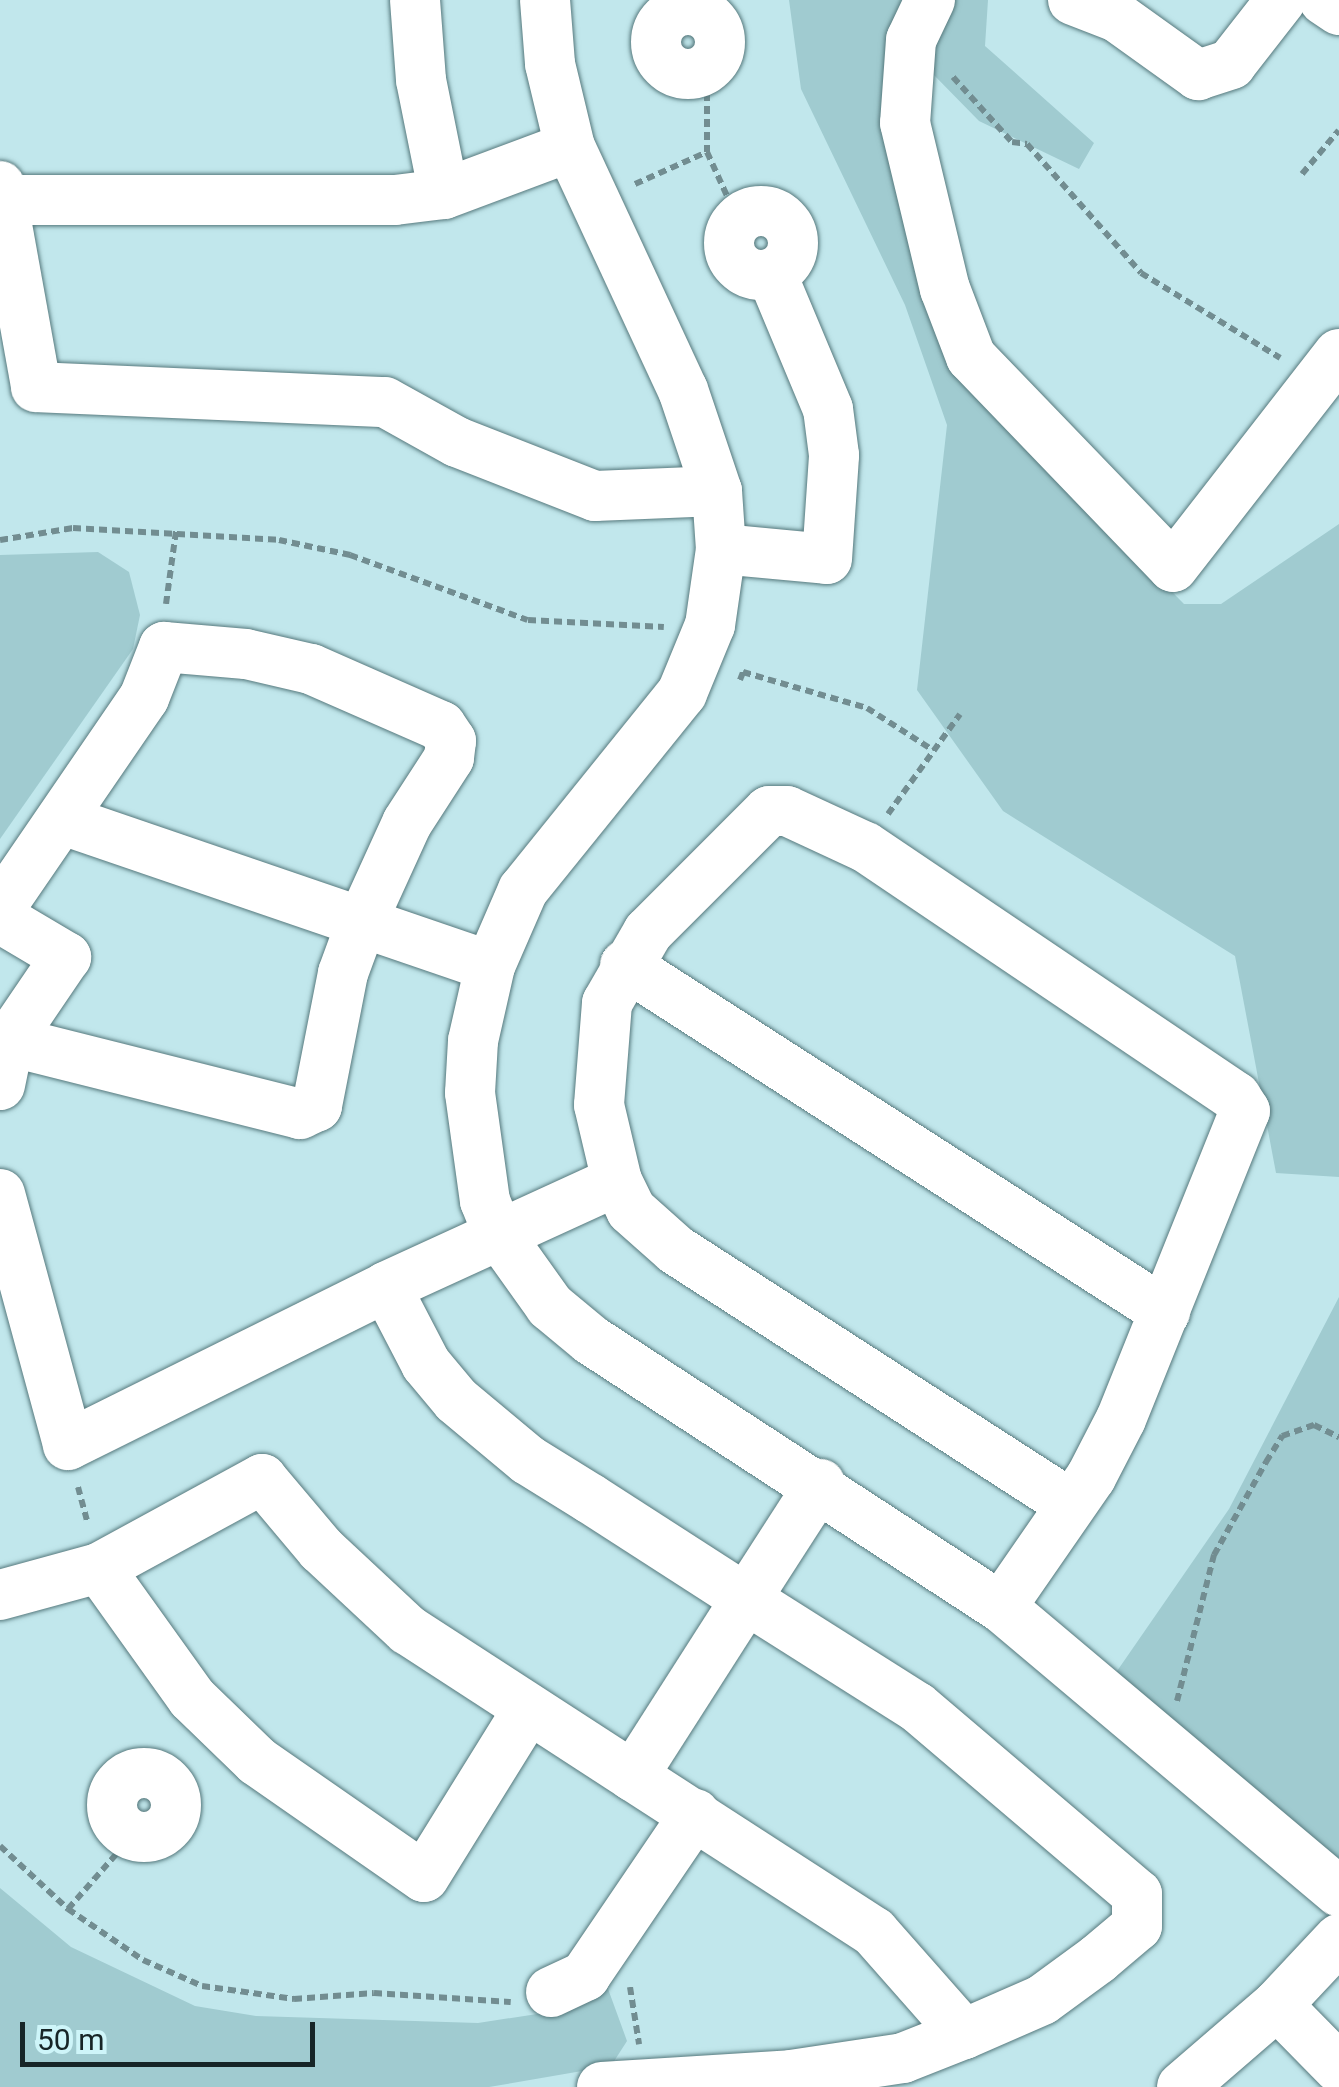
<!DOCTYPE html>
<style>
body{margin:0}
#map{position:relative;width:1339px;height:2087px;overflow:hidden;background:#c1e7ec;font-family:Roboto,sans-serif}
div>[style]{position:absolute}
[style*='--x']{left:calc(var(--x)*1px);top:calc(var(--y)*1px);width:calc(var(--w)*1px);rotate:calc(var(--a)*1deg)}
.green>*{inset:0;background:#a0cbd0}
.path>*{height:6px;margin-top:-3px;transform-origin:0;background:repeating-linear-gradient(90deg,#728d91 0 8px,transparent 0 13px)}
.roads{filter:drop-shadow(0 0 2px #56797d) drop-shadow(0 0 2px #56797d)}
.minor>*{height:50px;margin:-25px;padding:0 25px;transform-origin:25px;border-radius:25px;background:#fff}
.minor>.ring{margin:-25px;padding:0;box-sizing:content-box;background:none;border:50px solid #fff;border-radius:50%}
span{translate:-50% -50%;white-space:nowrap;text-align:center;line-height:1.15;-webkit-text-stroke:9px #cef5f9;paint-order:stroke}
.scale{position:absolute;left:20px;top:2022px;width:295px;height:45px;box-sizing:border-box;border:5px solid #172527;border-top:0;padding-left:12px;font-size:30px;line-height:35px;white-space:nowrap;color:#172527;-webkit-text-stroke:8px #cef5f9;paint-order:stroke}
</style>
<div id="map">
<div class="green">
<div style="clip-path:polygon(789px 0,988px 0,985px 46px,1094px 143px,1079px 169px,979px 121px,931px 72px,898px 66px,975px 392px,1184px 604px,1221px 604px,1339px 524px,1339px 1177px,1276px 1173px,1235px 956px,1003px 811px,917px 690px,947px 425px,905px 305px,801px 89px)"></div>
<div style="clip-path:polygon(98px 552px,129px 572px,140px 615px,133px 649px,0 839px,0 555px)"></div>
<div style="clip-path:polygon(1339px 1297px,1339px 1862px,1115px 1674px,1229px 1509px)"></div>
<div style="clip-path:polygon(0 1888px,71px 1947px,195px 2006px,256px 2016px,478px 2023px,563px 2010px,607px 1986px,627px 2041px,611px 2066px,489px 2087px,0 2087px)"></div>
</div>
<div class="path">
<div style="--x:707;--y:67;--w:85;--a:90"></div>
<div style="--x:707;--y:152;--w:75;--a:65.5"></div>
<div style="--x:953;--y:77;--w:88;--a:47.8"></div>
<div style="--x:1012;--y:142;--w:15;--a:8"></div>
<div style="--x:1027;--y:144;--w:172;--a:48.5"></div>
<div style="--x:1141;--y:273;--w:163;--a:31.4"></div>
<div style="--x:1302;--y:174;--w:57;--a:-49.9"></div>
<div style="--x:635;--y:184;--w:79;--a:-24"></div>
<div style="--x:0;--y:540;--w:74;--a:-9.3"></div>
<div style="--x:73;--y:528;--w:206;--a:3.3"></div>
<div style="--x:279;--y:540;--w:73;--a:11.9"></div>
<div style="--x:350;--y:555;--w:189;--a:20.1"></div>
<div style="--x:528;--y:620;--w:136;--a:2.9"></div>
<div style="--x:166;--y:604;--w:74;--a:-82.2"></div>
<div style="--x:740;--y:680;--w:9;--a:-69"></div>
<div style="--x:743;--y:672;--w:129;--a:16.2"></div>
<div style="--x:867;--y:708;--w:78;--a:32.5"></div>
<div style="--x:888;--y:814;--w:123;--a:-54.2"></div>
<div style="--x:78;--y:1487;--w:38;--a:75"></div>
<div style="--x:1177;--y:1701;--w:151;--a:-75.8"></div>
<div style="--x:1214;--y:1555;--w:107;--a:-60.8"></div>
<div style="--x:1266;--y:1462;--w:31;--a:-58"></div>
<div style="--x:1282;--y:1436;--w:34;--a:-19"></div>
<div style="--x:1314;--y:1425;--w:28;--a:26"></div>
<div style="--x:0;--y:1846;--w:93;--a:42.8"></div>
<div style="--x:68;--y:1909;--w:91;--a:34.2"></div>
<div style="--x:143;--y:1960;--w:64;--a:23.8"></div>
<div style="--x:202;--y:1986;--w:93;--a:8"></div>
<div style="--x:294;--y:1999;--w:80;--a:-4.3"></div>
<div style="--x:374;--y:1993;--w:137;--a:3.8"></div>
<div style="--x:68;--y:1909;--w:98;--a:-48.7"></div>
<div style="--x:630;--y:1987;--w:58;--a:81"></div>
</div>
<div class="roads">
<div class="minor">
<div style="--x:415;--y:0;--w:80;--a:85.7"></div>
<div style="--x:421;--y:80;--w:116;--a:78.6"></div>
<div style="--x:444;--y:194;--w:134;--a:-20.5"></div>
<div style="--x:545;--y:0;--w:64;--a:85.5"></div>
<div style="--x:550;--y:64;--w:85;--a:76.5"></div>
<div style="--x:570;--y:147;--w:268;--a:65.1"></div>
<div style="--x:683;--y:390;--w:107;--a:71.4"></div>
<div style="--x:717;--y:491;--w:58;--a:86.1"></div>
<div style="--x:721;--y:549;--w:77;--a:98.2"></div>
<div style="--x:710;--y:625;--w:74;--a:112.4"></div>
<div style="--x:682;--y:693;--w:253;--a:128.9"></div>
<div style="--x:523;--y:890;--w:83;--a:113.5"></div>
<div style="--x:490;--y:966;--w:77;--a:102.8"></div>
<div style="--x:473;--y:1041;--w:52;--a:93.3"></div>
<div style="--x:470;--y:1093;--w:109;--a:82.1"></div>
<div style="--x:485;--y:1201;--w:35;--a:68"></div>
<div style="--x:498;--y:1233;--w:90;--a:54.5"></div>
<div style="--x:550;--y:1306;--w:53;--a:39.7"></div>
<div style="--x:591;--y:1340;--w:489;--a:33.1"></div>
<div style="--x:1001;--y:1607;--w:442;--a:40.1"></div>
<div style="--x:930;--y:0;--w:44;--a:115.4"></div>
<div style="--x:911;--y:40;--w:83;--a:94.1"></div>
<div style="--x:905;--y:123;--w:171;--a:76.5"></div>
<div style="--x:945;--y:289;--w:73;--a:69.1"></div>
<div style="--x:971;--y:357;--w:291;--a:46.1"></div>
<div style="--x:1173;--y:567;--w:270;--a:-52.1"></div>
<div style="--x:1073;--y:0;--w:47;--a:21.1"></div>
<div style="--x:1117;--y:17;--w:100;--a:35.6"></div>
<div style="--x:1198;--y:75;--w:35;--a:-18"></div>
<div style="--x:1231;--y:64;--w:81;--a:-52"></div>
<div style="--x:1324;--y:0;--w:18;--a:34"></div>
<div class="ring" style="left:656px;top:10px;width:14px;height:14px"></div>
<div style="--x:0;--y:186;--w:204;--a:79.8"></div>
<div style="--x:36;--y:387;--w:349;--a:2.5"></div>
<div style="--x:385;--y:402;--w:82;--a:29.1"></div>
<div style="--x:457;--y:442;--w:148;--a:21.4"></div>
<div style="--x:595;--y:496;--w:122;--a:-2.3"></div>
<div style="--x:1;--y:200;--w:394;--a:0"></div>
<div style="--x:395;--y:200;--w:49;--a:-7"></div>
<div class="ring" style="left:729px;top:211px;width:14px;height:14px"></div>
<div style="--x:721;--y:549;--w:106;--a:5.4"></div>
<div style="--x:827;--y:559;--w:104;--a:-86.1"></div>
<div style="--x:834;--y:455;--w:46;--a:-97.4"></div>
<div style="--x:828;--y:409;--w:147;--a:-112.7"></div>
<div style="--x:63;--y:820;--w:451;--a:18.9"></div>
<div style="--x:0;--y:908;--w:255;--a:-55.6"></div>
<div style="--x:144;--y:698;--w:55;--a:-68.6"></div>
<div style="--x:164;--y:647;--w:82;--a:4.9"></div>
<div style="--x:246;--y:654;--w:67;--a:13"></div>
<div style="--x:311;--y:669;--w:142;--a:23.7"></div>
<div style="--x:441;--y:726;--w:18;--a:56"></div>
<div style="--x:451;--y:741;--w:17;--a:97"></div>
<div style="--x:449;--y:758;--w:77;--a:122.9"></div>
<div style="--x:407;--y:823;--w:111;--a:114.5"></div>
<div style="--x:361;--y:924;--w:52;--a:110.2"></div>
<div style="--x:343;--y:973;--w:136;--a:101.1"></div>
<div style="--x:317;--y:1106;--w:19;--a:155"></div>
<div style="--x:300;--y:1114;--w:300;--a:-165.9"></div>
<div style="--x:0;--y:918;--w:77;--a:30.6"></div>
<div style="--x:66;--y:957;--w:102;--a:124.2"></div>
<div style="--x:9;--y:1041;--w:45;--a:101.6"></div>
<div style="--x:625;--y:965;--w:642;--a:32.72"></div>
<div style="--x:617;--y:1181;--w:254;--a:155.4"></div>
<div style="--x:386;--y:1287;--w:87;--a:62.5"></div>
<div style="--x:426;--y:1364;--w:47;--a:50.2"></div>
<div style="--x:456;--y:1400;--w:94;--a:39.8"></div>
<div style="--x:528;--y:1460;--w:74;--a:31.8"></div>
<div style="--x:591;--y:1499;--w:184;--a:32.8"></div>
<div style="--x:746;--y:1599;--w:202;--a:32.3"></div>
<div style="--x:917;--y:1707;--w:289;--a:40.4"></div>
<div style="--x:1137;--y:1894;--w:32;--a:90"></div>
<div style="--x:1137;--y:1926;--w:51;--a:139.8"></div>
<div style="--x:1098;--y:1959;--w:69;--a:143.8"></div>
<div style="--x:1042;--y:2000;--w:85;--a:156.4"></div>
<div style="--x:964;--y:2034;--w:136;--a:-131.4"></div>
<div style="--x:874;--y:1932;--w:287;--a:-147.1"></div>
<div style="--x:633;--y:1776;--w:210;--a:-57.4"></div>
<div style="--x:746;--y:1599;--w:137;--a:-57.2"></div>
<div style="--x:0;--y:1194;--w:260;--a:74.8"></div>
<div style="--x:68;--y:1445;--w:355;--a:-26.4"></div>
<div style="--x:99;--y:1568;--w:160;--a:54.4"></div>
<div style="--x:192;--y:1698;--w:91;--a:44.1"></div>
<div style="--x:257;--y:1761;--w:203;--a:34.8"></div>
<div style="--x:424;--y:1877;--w:198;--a:-58.2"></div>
<div style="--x:0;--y:1595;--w:103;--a:-15.3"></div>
<div style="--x:99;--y:1568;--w:186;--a:-28.6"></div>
<div style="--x:262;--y:1479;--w:92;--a:49.9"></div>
<div style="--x:321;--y:1549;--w:119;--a:43"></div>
<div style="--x:408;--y:1630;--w:268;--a:33"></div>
<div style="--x:1001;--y:1607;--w:158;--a:-55.3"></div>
<div style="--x:1091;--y:1477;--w:65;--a:-62.7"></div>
<div style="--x:1121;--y:1419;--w:332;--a:-68.1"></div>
<div style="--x:1245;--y:1111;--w:17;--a:-123"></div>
<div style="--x:1236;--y:1097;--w:447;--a:-146"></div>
<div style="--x:865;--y:847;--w:86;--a:-155.2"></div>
<div style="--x:787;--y:811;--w:18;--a:180"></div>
<div style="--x:769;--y:811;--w:171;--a:135"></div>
<div style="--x:648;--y:932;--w:82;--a:120"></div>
<div style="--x:607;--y:1003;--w:102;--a:94.5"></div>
<div style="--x:599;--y:1105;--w:78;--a:76.7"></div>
<div style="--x:617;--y:1181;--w:32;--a:64"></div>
<div style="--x:631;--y:1210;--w:60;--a:41.6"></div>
<div style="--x:676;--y:1250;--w:469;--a:32.8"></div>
<div class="ring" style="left:112px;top:1773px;width:14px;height:14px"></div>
<div style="--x:551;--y:1992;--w:38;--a:-25"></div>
<div style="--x:585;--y:1976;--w:196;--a:-55.8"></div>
<div style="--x:1277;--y:2005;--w:88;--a:45.5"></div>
<div style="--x:602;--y:2087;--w:189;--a:-3.6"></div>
<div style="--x:791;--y:2075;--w:113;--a:-8.6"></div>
<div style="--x:903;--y:2058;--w:66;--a:-21.5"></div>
<div style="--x:1182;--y:2087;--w:125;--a:-40.8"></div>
<div style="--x:1277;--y:2005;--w:91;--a:-46.8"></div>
</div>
</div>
<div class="scale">50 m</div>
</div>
